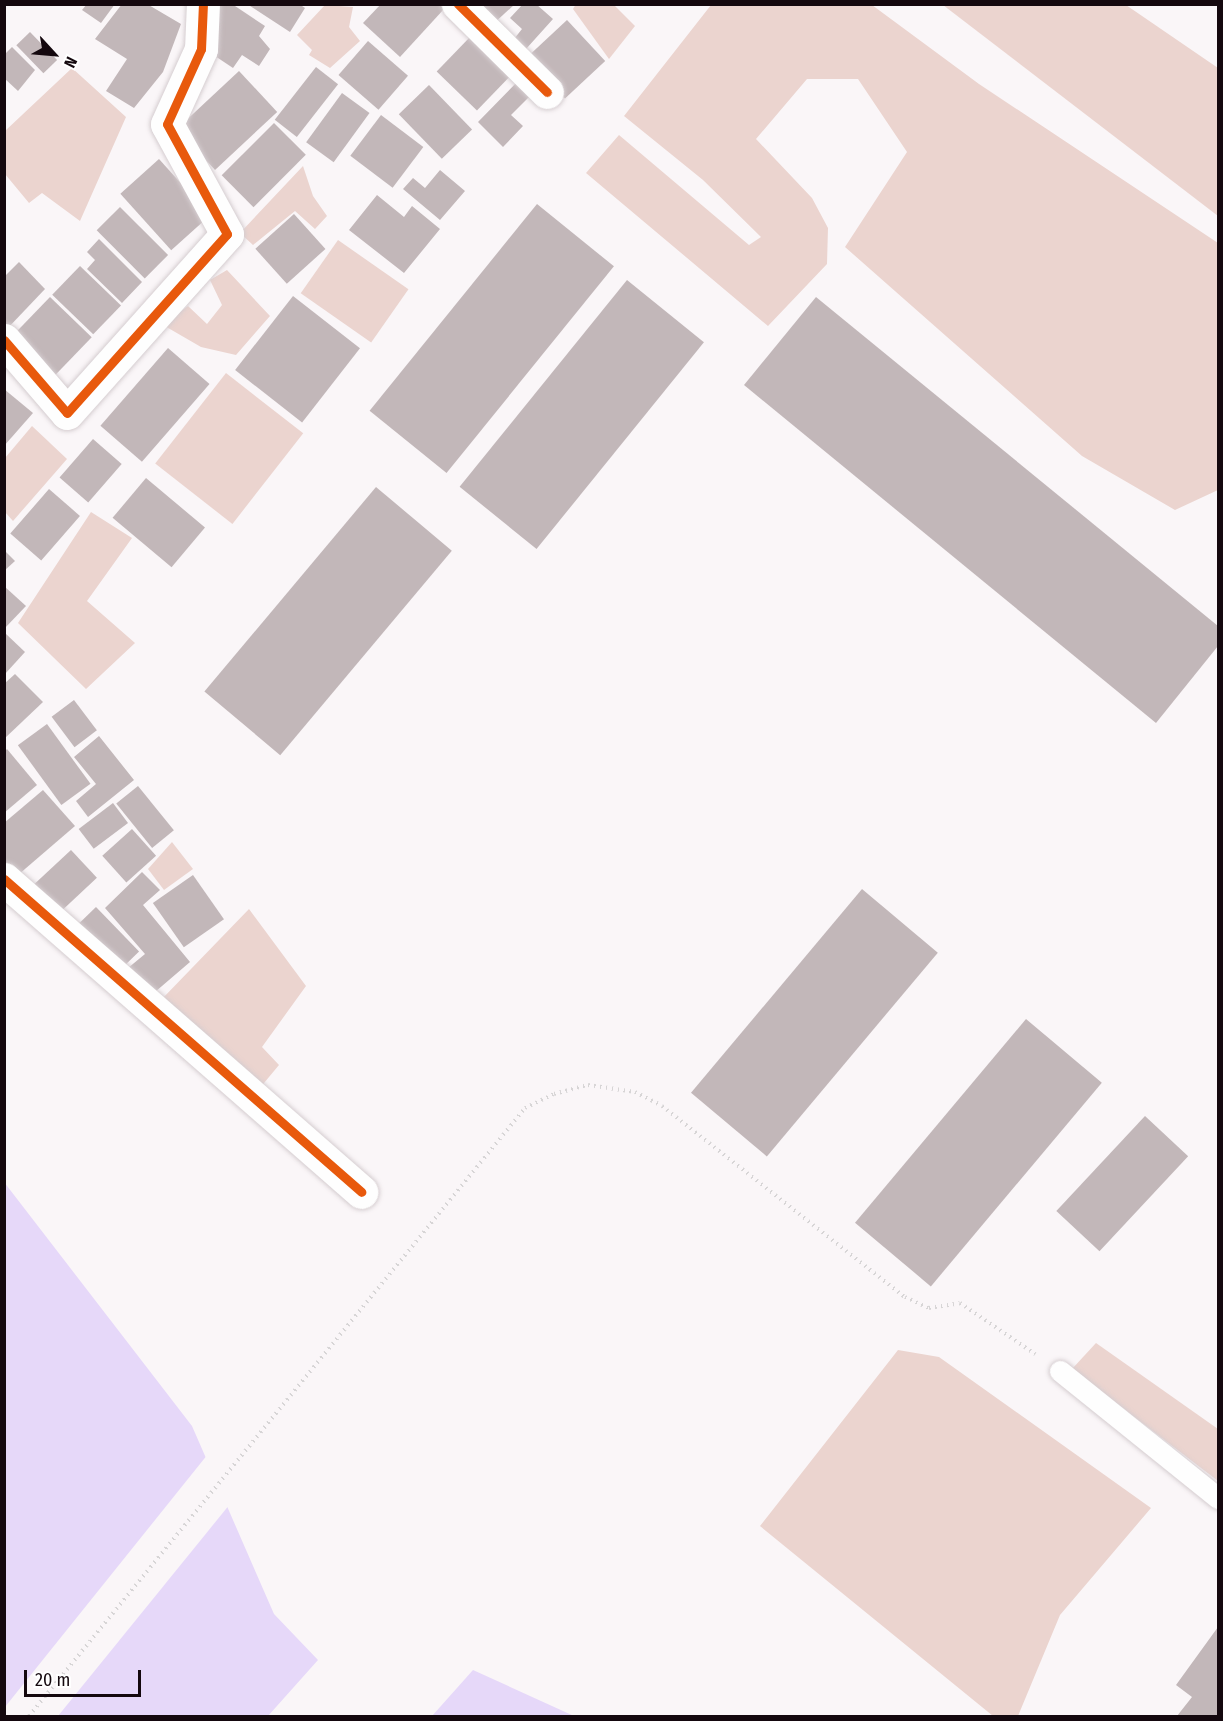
<!DOCTYPE html>
<style>
body{margin:0}
#map{position:relative;width:1223px;height:1721px;overflow:hidden;background:#faf6f8;font-family:"Fira Sans Condensed",sans-serif}
div>[style]{position:absolute}
[style*='--x']{left:calc(var(--x)*1px);top:calc(var(--y)*1px);width:calc(var(--w)*1px);rotate:calc(var(--a)*1deg)}
.green>*{inset:0;background:#ebd4cf;transform-origin:0 0}
.water>*{inset:0;background:#e6d8f9}
.pier>*{inset:0;background:#faf6f8}
.building>*{inset:0;background:#c2b7b9;transform-origin:0 0}
.path>*{height:4px;margin-top:-2px;transform-origin:0;background:repeating-linear-gradient(90deg,#d7d5d6 0 1.5px,transparent 0 6px)}
.roads{filter:drop-shadow(0 0 2px #d5cdd0) drop-shadow(0 0 2px #d5cdd0)}
.service>*{height:21px;margin:-10.5px;padding:0 10.5px;transform-origin:10.5px;border-radius:10.5px;background:#fefefe}
.minor>*{height:33px;margin:-16.5px;padding:0 16.5px;transform-origin:16.5px;border-radius:16.5px;background:#fefefe}
.cycleway>*{height:9px;margin:-4.5px;padding:0 4.5px;transform-origin:4.5px;border-radius:4.5px;background:#e8590c}
span{translate:-50% -50%;white-space:nowrap;text-align:center;line-height:1.15;-webkit-text-stroke:4.5px #fff;paint-order:stroke}
.frame{position:absolute;inset:0;border:6px solid #14080e;pointer-events:none}
.north{position:absolute;left:24px;top:24px;width:60px;height:60px;-webkit-text-stroke:4px #fff;paint-order:stroke;rotate:116deg;font-size:16px;font-weight:700;line-height:24px;text-align:center;color:#14080e}
.north::after{content:'';display:block;margin:auto;width:21px;height:27px;background:#14080e;clip-path:polygon(50% 0,100% 100%,50% 72%,0 100%)}
.scale{position:absolute;left:24px;top:1670px;width:117px;height:27px;box-sizing:border-box;border:3px solid #14080e;border-top:0;padding-left:8px;font-size:18px;line-height:21px;white-space:nowrap;color:#14080e;-webkit-text-stroke:4px #fff;paint-order:stroke}
</style>
<div id="map">
<div class="green">
<div style="clip-path:polygon(576px 4px,614px 5px,635px 26px,609px 59px,573px 9px)"></div>
<div style="clip-path:polygon(325px 5px,353px 7px,349px 27px,360px 41px,330px 68px,309px 55px,312px 50px,297px 35px)"></div>
<div style="clip-path:polygon(711px 5px,872px 5px,979px 84px,1218px 243px,1218px 490px,1175px 510px,1082px 456px,845px 247px,907px 152px,858px 79px,807px 79px,756px 139px,812px 198px,828px 228px,827px 264px,768px 326px,586px 173px,619px 135px,749px 245px,761px 237px,703px 180px,624px 116px)"></div>
<div style="clip-path:polygon(943px 5px,1126px 5px,1218px 68px,1218px 216px)"></div>
<div style="clip-path:polygon(72px 68px,126px 117px,80px 221px,42px 193px,29px 203px,5px 174px,5px 131px)"></div>
<div style="clip-path:polygon(303px 166px,313px 196px,327px 216px,315px 229px,295px 211px,253px 245px,240px 233px)"></div>
<div style="left:338px;top:240px;width:86px;height:65px;rotate:35deg"></div>
<div style="clip-path:polygon(227px 270px,270px 316px,236px 355px,201px 347px,163px 325px,188px 306px,207px 324px,222px 305px,210px 280px)"></div>
<div style="left:226px;top:373px;width:98px;height:115px;rotate:38deg"></div>
<div style="clip-path:polygon(32px 426px,67px 459px,13px 521px,5px 512px,5px 458px)"></div>
<div style="clip-path:polygon(91px 512px,132px 538px,87px 601px,135px 643px,86px 689px,18px 623px)"></div>
<div style="clip-path:polygon(172px 842px,193px 869px,164px 890px,148px 869px)"></div>
<div style="clip-path:polygon(249px 909px,306px 986px,262px 1047px,279px 1065px,259px 1089px,161px 1000px)"></div>
<div style="clip-path:polygon(1096px 1343px,1218px 1429px,1218px 1481px,1072px 1369px)"></div>
<div style="clip-path:polygon(898px 1350px,939px 1357px,1151px 1508px,1060px 1615px,1018px 1716px,993px 1716px,760px 1526px)"></div>
</div>
<div class="water">
<div style="clip-path:polygon(4px 1182px,192px 1426px,274px 1614px,318px 1660px,268px 1716px,5px 1716px)"></div>
<div style="clip-path:polygon(473px 1670px,574px 1716px,432px 1716px)"></div>
</div>
<div class="pier">
<div style="clip-path:polygon(208px 1454px,230px 1504px,58px 1716px,5px 1716px,5px 1707px)"></div>
</div>
<div class="building">
<div style="clip-path:polygon(87px 4px,115px 4px,101px 23px,82px 10px)"></div>
<div style="clip-path:polygon(122px 4px,147px 4px,181px 24px,163px 72px,134px 108px,106px 91px,127px 59px,95px 39px)"></div>
<div style="clip-path:polygon(212px 4px,232px 4px,265px 26px,259px 36px,270px 49px,259px 66px,242px 55px,233px 68px,206px 50px,219px 29px,203px 19px)"></div>
<div style="clip-path:polygon(247px 4px,299px 4px,305px 8px,290px 32px)"></div>
<div style="clip-path:polygon(381px 4px,439px 4px,444px 9px,400px 57px,363px 23px)"></div>
<div style="clip-path:polygon(474px 4px,515px 4px,492px 25px)"></div>
<div style="clip-path:polygon(523px 4px,536px 4px,553px 19px,526px 49px,514px 39px,522px 29px,510px 18px)"></div>
<div style="left:567px;top:20px;width:56px;height:55px;rotate:47deg"></div>
<div style="left:30px;top:32px;width:39px;height:19px;rotate:46deg"></div>
<div style="left:470px;top:37px;width:56px;height:48px;rotate:44deg"></div>
<div style="left:368px;top:41px;width:53px;height:45px;rotate:41deg"></div>
<div style="clip-path:polygon(12px 47px,35px 70px,18px 91px,4px 78px,4px 55px)"></div>
<div style="left:316px;top:67px;width:28px;height:67px;rotate:38deg"></div>
<div style="left:239px;top:71px;width:56px;height:85px;rotate:47deg"></div>
<div style="clip-path:polygon(520px 79px,534px 92px,511px 115px,523px 126px,503px 147px,478px 122px)"></div>
<div style="left:429px;top:85px;width:62px;height:42px;rotate:46deg"></div>
<div style="left:342px;top:93px;width:34px;height:61px;rotate:36deg"></div>
<div style="left:381px;top:115px;width:53px;height:51px;rotate:37deg"></div>
<div style="left:274px;top:123px;width:45px;height:74px;rotate:45deg"></div>
<div style="left:159px;top:159px;width:76px;height:52px;rotate:48deg"></div>
<div style="clip-path:polygon(440px 170px,465px 191px,440px 220px,403px 189px,413px 178px,425px 188px)"></div>
<div style="clip-path:polygon(377px 195px,404px 217px,412px 206px,440px 229px,404px 273px,349px 230px)"></div>
<div style="left:537px;top:204px;width:99px;height:266px;rotate:39deg"></div>
<div style="left:120px;top:207px;width:68px;height:33px;rotate:45deg"></div>
<div style="left:294px;top:214px;width:47px;height:52px;rotate:48deg"></div>
<div style="clip-path:polygon(99px 239px,142px 282px,122px 303px,87px 269px,95px 260px,87px 252px)"></div>
<div style="clip-path:polygon(19px 262px,45px 289px,6px 330px,4px 277px)"></div>
<div style="left:80px;top:266px;width:57px;height:40px;rotate:44deg"></div>
<div style="left:627px;top:280px;width:99px;height:266px;rotate:39deg"></div>
<div style="left:293px;top:296px;width:85px;height:94px;rotate:38deg"></div>
<div style="left:50px;top:297px;width:58px;height:58px;rotate:44deg"></div>
<div style="clip-path:polygon(816px 297px,1218px 626px,1218px 646px,1156px 723px,744px 385px)"></div>
<div style="left:168px;top:348px;width:55px;height:103px;rotate:41deg"></div>
<div style="clip-path:polygon(4px 389px,33px 413px,4px 446px)"></div>
<div style="left:93px;top:439px;width:38px;height:51px;rotate:41deg"></div>
<div style="left:146px;top:478px;width:77px;height:52px;rotate:40deg"></div>
<div style="left:376px;top:487px;width:99px;height:267px;rotate:40deg"></div>
<div style="left:49px;top:489px;width:41px;height:59px;rotate:41deg"></div>
<div style="clip-path:polygon(4px 550px,15px 561px,4px 571px)"></div>
<div style="clip-path:polygon(4px 586px,26px 606px,4px 629px)"></div>
<div style="clip-path:polygon(5px 633px,25px 652px,5px 674px)"></div>
<div style="clip-path:polygon(15px 674px,43px 702px,4px 739px,4px 684px)"></div>
<div style="left:74px;top:700px;width:38px;height:28px;rotate:53deg"></div>
<div style="left:47px;top:724px;width:74px;height:36px;rotate:54deg"></div>
<div style="clip-path:polygon(99px 736px,134px 780px,88px 817px,76px 801px,96px 784px,74px 757px)"></div>
<div style="clip-path:polygon(7px 749px,37px 785px,4px 813px,4px 752px)"></div>
<div style="left:138px;top:786px;width:57px;height:28px;rotate:51deg"></div>
<div style="clip-path:polygon(43px 790px,75px 826px,11px 881px,4px 873px,4px 823px)"></div>
<div style="left:113px;top:803px;width:25px;height:43px;rotate:53deg"></div>
<div style="left:132px;top:829px;width:36px;height:40px;rotate:48deg"></div>
<div style="left:71px;top:850px;width:38px;height:61px;rotate:47deg"></div>
<div style="clip-path:polygon(142px 872px,160px 890px,143px 905px,190px 962px,148px 998px,122px 973px,145px 954px,105px 908px)"></div>
<div style="left:193px;top:875px;width:54px;height:49px;rotate:55deg"></div>
<div style="left:862px;top:889px;width:99px;height:266px;rotate:40deg"></div>
<div style="left:96px;top:907px;width:62px;height:28px;rotate:46deg"></div>
<div style="left:1026px;top:1019px;width:99px;height:266px;rotate:40deg"></div>
<div style="left:1145px;top:1116px;width:59px;height:130px;rotate:43deg"></div>
<div style="clip-path:polygon(1218px 1627px,1218px 1716px,1177px 1716px,1192px 1697px,1176px 1685px)"></div>
</div>
<div class="path">
<div style="--x:29;--y:1716;--w:785;--a:-50.79"></div>
<div style="--x:525;--y:1108;--w:32;--a:-26"></div>
<div style="--x:554;--y:1094;--w:35;--a:-15"></div>
<div style="--x:588;--y:1085;--w:48;--a:8.5"></div>
<div style="--x:635;--y:1092;--w:30;--a:27"></div>
<div style="--x:662;--y:1106;--w:309;--a:38.2"></div>
<div style="--x:905;--y:1297;--w:26;--a:25"></div>
<div style="--x:929;--y:1308;--w:31;--a:-9"></div>
<div style="--x:960;--y:1303;--w:91;--a:34.2"></div>
</div>
<div class="roads">
<div class="service">
<div style="--x:1060;--y:1371;--w:203;--a:38.8"></div>
</div>
<div class="minor">
<div style="--x:458;--y:4;--w:125;--a:44.7"></div>
<div style="--x:4;--y:340;--w:96;--a:49.2"></div>
<div style="--x:67;--y:413;--w:240;--a:-48.2"></div>
<div style="--x:227;--y:234;--w:125;--a:-118.6"></div>
<div style="--x:167;--y:124;--w:82;--a:-65.6"></div>
<div style="--x:201;--y:49;--w:45;--a:-87.5"></div>
<div style="--x:4;--y:879;--w:475;--a:41.2"></div>
</div>
</div>
<div class="cycleway">
<div style="--x:458;--y:4;--w:125;--a:44.7"></div>
<div style="--x:4;--y:340;--w:96;--a:49.2"></div>
<div style="--x:67;--y:413;--w:240;--a:-48.2"></div>
<div style="--x:227;--y:234;--w:125;--a:-118.6"></div>
<div style="--x:167;--y:124;--w:82;--a:-65.6"></div>
<div style="--x:201;--y:49;--w:45;--a:-87.5"></div>
<div style="--x:4;--y:879;--w:475;--a:41.2"></div>
</div>
<div class="frame"></div>
<div class="north">N</div>
<div class="scale">20 m</div>
</div>
